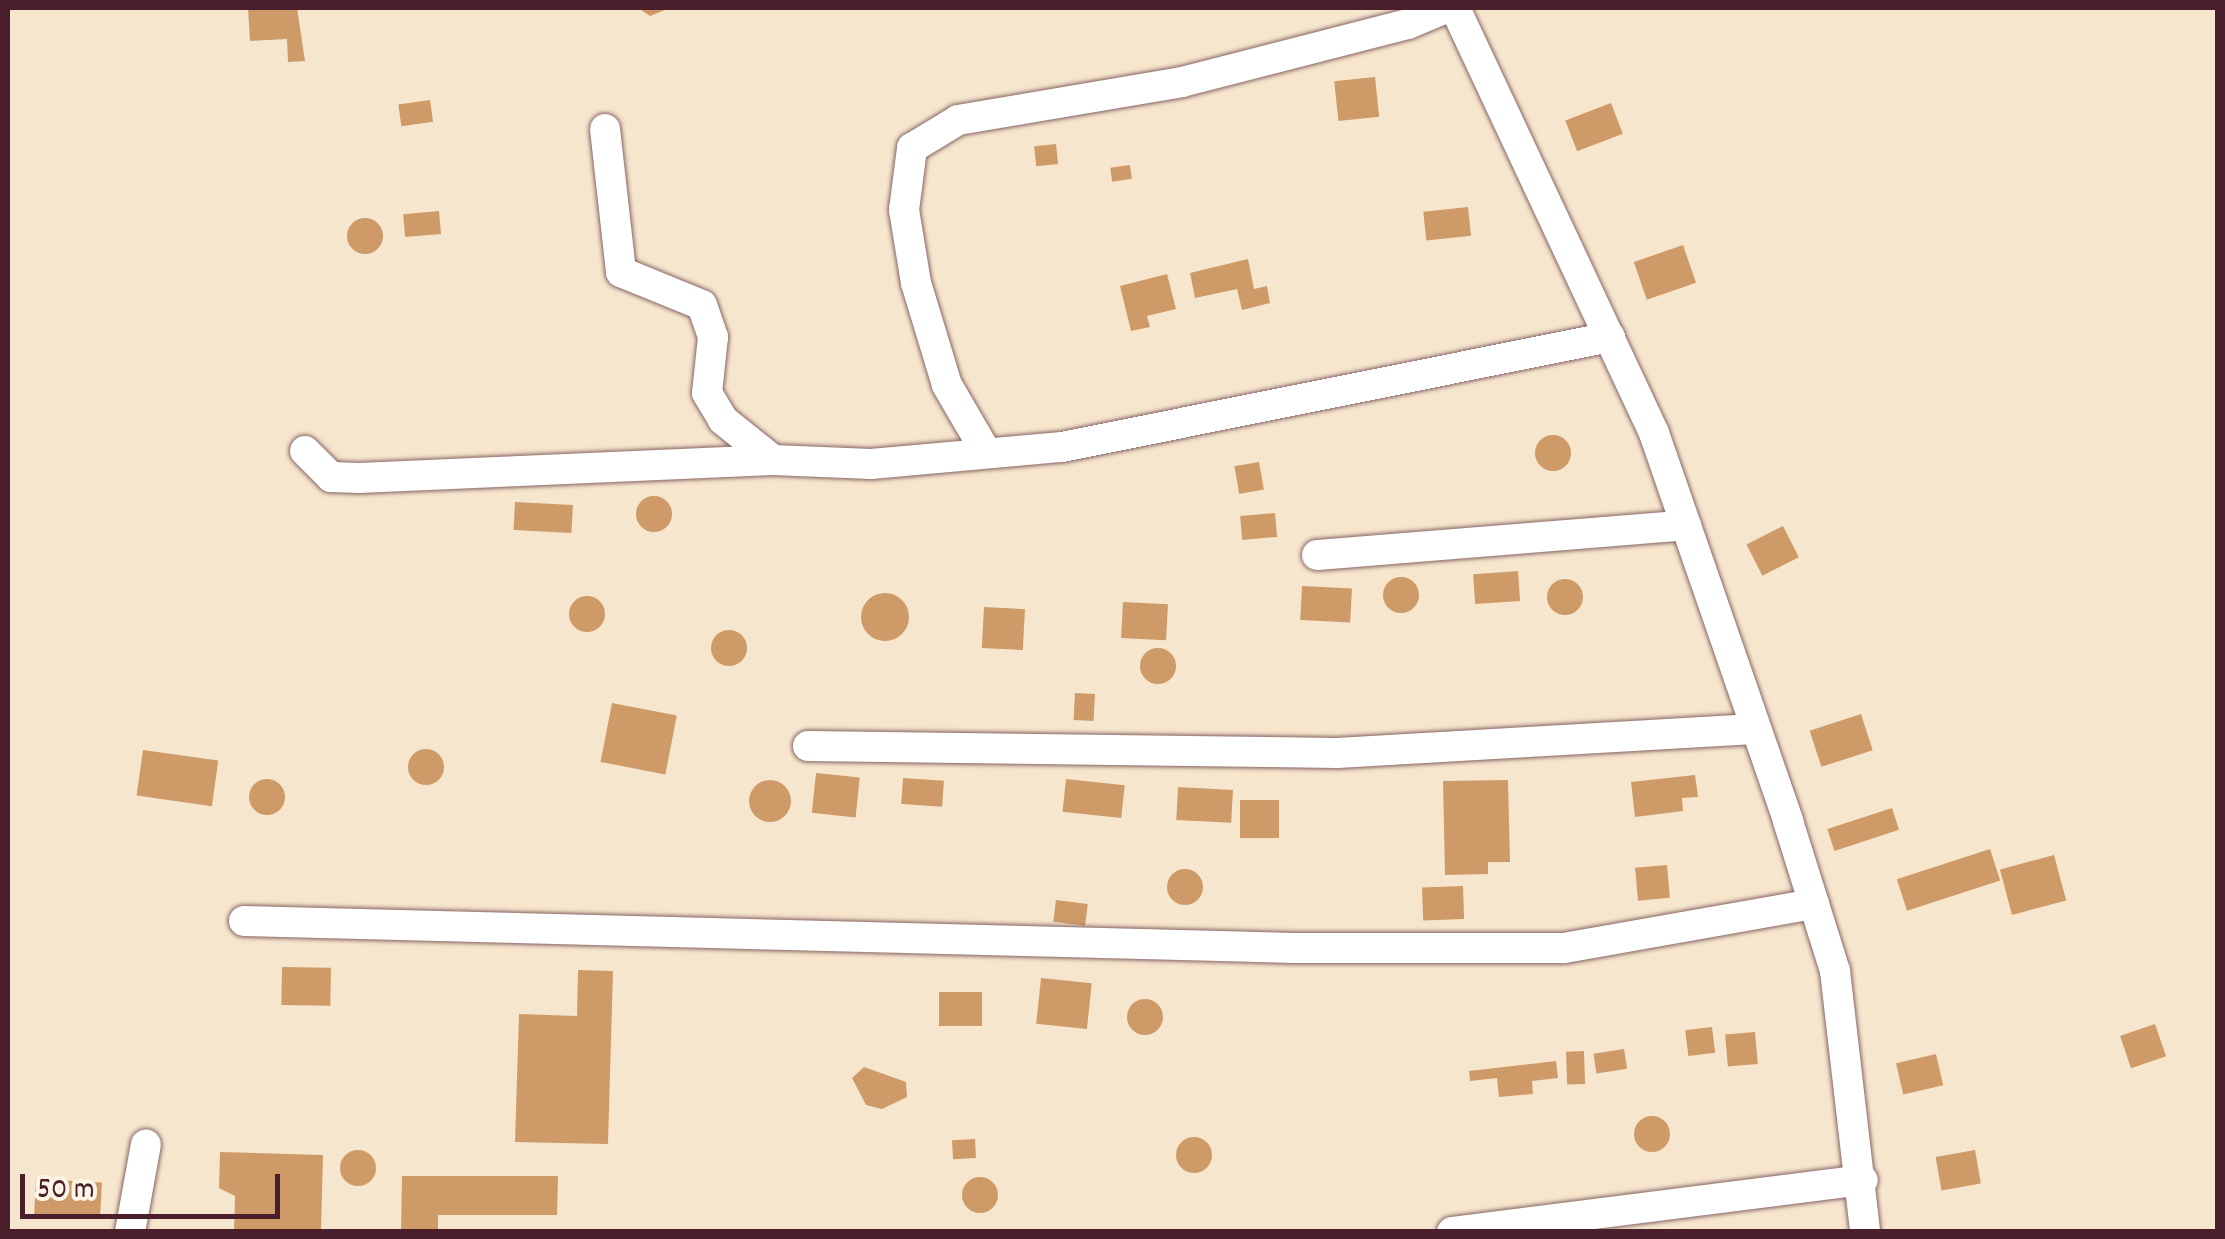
<!DOCTYPE html>
<style>
body{margin:0}
#map{position:relative;width:2225px;height:1239px;overflow:hidden;background:#f7e6ce;font-family:Dekko,sans-serif}
div>[style]{position:absolute}
[style*='--x']{left:calc(var(--x)*1px);top:calc(var(--y)*1px);width:calc(var(--w)*1px);rotate:calc(var(--a)*1deg)}
.building>*{inset:0;background:#ce9b68;transform-origin:0 0}
.round{border-radius:50%}
.roads{filter:drop-shadow(0 0 2px #876564) drop-shadow(0 0 2px #876564)}
.minor>*{height:30px;margin:-15px;padding:0 15px;transform-origin:15px;border-radius:15px;background:#fff}
span{translate:-50% -50%;white-space:nowrap;text-align:center;line-height:1.15;-webkit-text-stroke:8px #fcf5e5;paint-order:stroke}
.frame{position:absolute;inset:0;border:10px solid #4a1f2b;pointer-events:none}
.scale{position:absolute;left:20px;top:1174px;width:260px;height:45px;box-sizing:border-box;border:5px solid #4a1f2b;border-top:0;padding-left:12px;font-size:30px;line-height:35px;white-space:nowrap;color:#4a1f2b;-webkit-text-stroke:8px #fcf5e5;paint-order:stroke}
</style>
<div id="map">
<div class="building">
<div style="clip-path:polygon(248px 8px,297px 8px,305px 61px,288px 62px,287px 39px,250px 41px)"></div>
<div style="clip-path:polygon(638px 8px,670px 8px,650px 16px)"></div>
<div style="left:1375px;top:77px;width:40px;height:41px;rotate:84deg"></div>
<div style="left:430px;top:100px;width:22px;height:32px;rotate:82deg"></div>
<div style="left:1611px;top:103px;width:33px;height:49px;rotate:69deg"></div>
<div style="left:1056px;top:144px;width:20px;height:22px;rotate:84deg"></div>
<div style="left:1130px;top:165px;width:14px;height:20px;rotate:82deg"></div>
<div style="left:1468px;top:207px;width:29px;height:45px;rotate:84deg"></div>
<div style="left:439px;top:211px;width:23px;height:36px;rotate:85deg"></div>
<div class="round" style="left:347px;top:218px;width:36px;height:36px"></div>
<div style="left:1683px;top:245px;width:40px;height:52px;rotate:71deg"></div>
<div style="clip-path:polygon(1248px 259px,1254px 289px,1267px 286px,1270px 303px,1242px 310px,1237px 289px,1195px 298px,1190px 273px)"></div>
<div style="clip-path:polygon(1167px 274px,1176px 309px,1147px 316px,1150px 327px,1131px 331px,1120px 286px)"></div>
<div class="round" style="left:1535px;top:435px;width:36px;height:36px"></div>
<div style="left:1259px;top:462px;width:28px;height:25px;rotate:80deg"></div>
<div class="round" style="left:636px;top:496px;width:36px;height:36px"></div>
<div style="left:515px;top:502px;width:58px;height:28px;rotate:3deg"></div>
<div style="left:1275px;top:513px;width:24px;height:35px;rotate:85deg"></div>
<div style="left:1783px;top:526px;width:35px;height:41px;rotate:63deg"></div>
<div style="left:1518px;top:571px;width:30px;height:45px;rotate:86deg"></div>
<div class="round" style="left:1383px;top:577px;width:36px;height:36px"></div>
<div class="round" style="left:1547px;top:579px;width:36px;height:36px"></div>
<div style="left:1302px;top:586px;width:50px;height:34px;rotate:3deg"></div>
<div class="round" style="left:861px;top:593px;width:48px;height:48px"></div>
<div class="round" style="left:569px;top:596px;width:36px;height:36px"></div>
<div style="left:1123px;top:602px;width:45px;height:36px;rotate:3deg"></div>
<div style="left:984px;top:607px;width:41px;height:41px;rotate:3deg"></div>
<div class="round" style="left:711px;top:630px;width:36px;height:36px"></div>
<div class="round" style="left:1140px;top:648px;width:36px;height:36px"></div>
<div style="left:1075px;top:693px;width:20px;height:27px;rotate:3deg"></div>
<div style="left:612px;top:703px;width:66px;height:60px;rotate:11deg"></div>
<div style="left:1861px;top:714px;width:38px;height:54px;rotate:72deg"></div>
<div class="round" style="left:408px;top:749px;width:36px;height:36px"></div>
<div style="left:143px;top:750px;width:76px;height:46px;rotate:8deg"></div>
<div style="left:816px;top:773px;width:44px;height:40px;rotate:6deg"></div>
<div style="clip-path:polygon(1695px 775px,1698px 797px,1682px 798px,1683px 811px,1635px 817px,1631px 782px)"></div>
<div style="left:903px;top:778px;width:41px;height:26px;rotate:4deg"></div>
<div style="left:1066px;top:779px;width:59px;height:33px;rotate:6deg"></div>
<div class="round" style="left:249px;top:779px;width:36px;height:36px"></div>
<div class="round" style="left:749px;top:780px;width:42px;height:42px"></div>
<div style="clip-path:polygon(1508px 780px,1510px 862px,1488px 862px,1488px 874px,1445px 875px,1443px 781px)"></div>
<div style="left:1178px;top:787px;width:55px;height:33px;rotate:3deg"></div>
<div style="left:1240px;top:800px;width:39px;height:38px"></div>
<div style="left:1892px;top:808px;width:23px;height:68px;rotate:72deg"></div>
<div style="left:1990px;top:849px;width:33px;height:98px;rotate:72deg"></div>
<div style="left:2054px;top:855px;width:47px;height:56px;rotate:75deg"></div>
<div style="left:1667px;top:865px;width:33px;height:32px;rotate:85deg"></div>
<div class="round" style="left:1167px;top:869px;width:36px;height:36px"></div>
<div style="left:1463px;top:886px;width:33px;height:41px;rotate:88deg"></div>
<div style="left:1056px;top:900px;width:32px;height:22px;rotate:7deg"></div>
<div style="left:282px;top:967px;width:49px;height:38px;rotate:1deg"></div>
<div style="clip-path:polygon(578px 970px,613px 971px,608px 1144px,515px 1142px,519px 1014px,577px 1016px)"></div>
<div style="left:1041px;top:978px;width:51px;height:46px;rotate:6deg"></div>
<div style="left:939px;top:992px;width:43px;height:34px"></div>
<div class="round" style="left:1127px;top:999px;width:36px;height:36px"></div>
<div style="left:2155px;top:1024px;width:34px;height:37px;rotate:71deg"></div>
<div style="left:1712px;top:1027px;width:26px;height:27px;rotate:83deg"></div>
<div style="left:1755px;top:1032px;width:32px;height:30px;rotate:85deg"></div>
<div style="left:1624px;top:1049px;width:20px;height:31px;rotate:81deg"></div>
<div style="left:1584px;top:1051px;width:33px;height:18px;rotate:88deg"></div>
<div style="left:1936px;top:1054px;width:32px;height:41px;rotate:77deg"></div>
<div style="clip-path:polygon(1556px 1061px,1558px 1078px,1532px 1081px,1533px 1094px,1499px 1097px,1497px 1078px,1470px 1081px,1469px 1071px)"></div>
<div style="clip-path:polygon(864px 1067px,906px 1082px,907px 1097px,882px 1109px,866px 1105px,852px 1078px)"></div>
<div class="round" style="left:1634px;top:1116px;width:36px;height:36px"></div>
<div class="round" style="left:1176px;top:1137px;width:36px;height:36px"></div>
<div style="left:975px;top:1139px;width:19px;height:23px;rotate:87deg"></div>
<div style="left:1975px;top:1150px;width:34px;height:40px;rotate:80deg"></div>
<div class="round" style="left:340px;top:1150px;width:36px;height:36px"></div>
<div style="clip-path:polygon(220px 1152px,323px 1155px,321px 1232px,234px 1232px,235px 1196px,219px 1188px)"></div>
<div style="clip-path:polygon(402px 1176px,558px 1176px,557px 1215px,438px 1215px,438px 1232px,401px 1232px)"></div>
<div class="round" style="left:962px;top:1177px;width:36px;height:36px"></div>
<div style="left:36px;top:1179px;width:66px;height:35px;rotate:3deg"></div>
</div>
<div class="roads">
<div class="minor">
<div style="--x:1455;--y:8;--w:469;--a:64.9"></div>
<div style="--x:1654;--y:433;--w:410;--a:70.9"></div>
<div style="--x:1788;--y:821;--w:157;--a:72.6"></div>
<div style="--x:1835;--y:971;--w:263;--a:83.4"></div>
<div style="--x:605;--y:129;--w:144;--a:83.6"></div>
<div style="--x:621;--y:272;--w:87;--a:22.2"></div>
<div style="--x:702;--y:305;--w:34;--a:71"></div>
<div style="--x:713;--y:337;--w:56;--a:96.1"></div>
<div style="--x:707;--y:393;--w:31;--a:59"></div>
<div style="--x:723;--y:420;--w:64;--a:38.7"></div>
<div style="--x:773;--y:460;--w:98;--a:2.3"></div>
<div style="--x:871;--y:464;--w:192;--a:-5.1"></div>
<div style="--x:1062;--y:447;--w:559;--a:-11.35"></div>
<div style="--x:305;--y:451;--w:37;--a:45"></div>
<div style="--x:331;--y:477;--w:28;--a:2"></div>
<div style="--x:359;--y:478;--w:414;--a:-2.5"></div>
<div style="--x:986;--y:452;--w:78;--a:-120.2"></div>
<div style="--x:947;--y:385;--w:107;--a:-106.9"></div>
<div style="--x:916;--y:283;--w:74;--a:-99.3"></div>
<div style="--x:904;--y:210;--w:63;--a:-82.6"></div>
<div style="--x:912;--y:148;--w:54;--a:-31.3"></div>
<div style="--x:958;--y:120;--w:227;--a:-9.6"></div>
<div style="--x:1182;--y:82;--w:233;--a:-14.4"></div>
<div style="--x:1408;--y:24;--w:41;--a:-22.8"></div>
<div style="--x:1317;--y:555;--w:370;--a:-4.6"></div>
<div style="--x:808;--y:746;--w:529;--a:0.76"></div>
<div style="--x:1337;--y:753;--w:418;--a:-3.3"></div>
<div style="--x:244;--y:921;--w:1050;--a:1.47"></div>
<div style="--x:1294;--y:948;--w:270;--a:0"></div>
<div style="--x:1564;--y:948;--w:254;--a:-10"></div>
<div style="--x:130;--y:1232;--w:89;--a:-79.7"></div>
<div style="--x:1452;--y:1232;--w:414;--a:-7.2"></div>
</div>
</div>
<div class="frame"></div>
<div class="scale">50 m</div>
</div>
